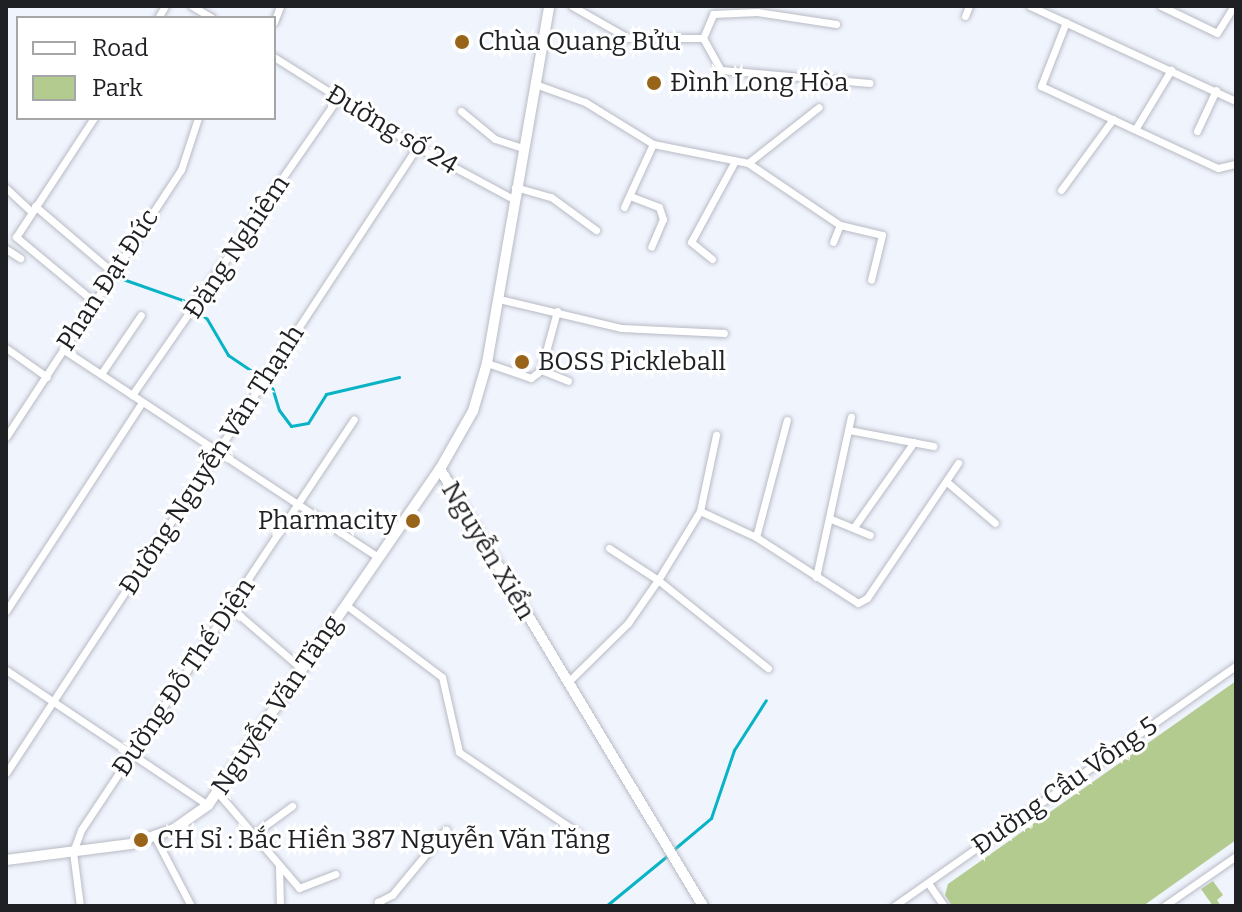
<!DOCTYPE html>
<meta charset="utf-8">
<style>
body{margin:0}
#map{position:relative;width:1242px;height:912px;overflow:hidden;background:#f0f4fd;font-family:Bitter,serif}
div>[style]{position:absolute}
[style*='--x']{left:calc(var(--x)*1px);top:calc(var(--y)*1px);width:calc(var(--w)*1px);rotate:calc(var(--a)*1deg)}
.green>*{inset:0;background:#b3cb8f}
.stream>*{height:3px;margin:-1.5px;padding:0 1.5px;transform-origin:1.5px;border-radius:1.5px;background:#08b3c6}
.roads{filter:drop-shadow(0 0 2px #b8bbc4) drop-shadow(0 0 2px #b8bbc4)}
.minor>*{height:7px;margin:-3.5px;padding:0 3.5px;transform-origin:3.5px;border-radius:3.5px;background:#fff}
.secondary>*{height:10px;margin:-5px;padding:0 5px;transform-origin:5px;border-radius:5px;background:#fff}
.dots>*{width:22px;height:22px;translate:-50% -50%;box-sizing:border-box;border:4px solid #fff;border-radius:50%}
span{translate:-50% -50%;white-space:nowrap;text-align:center;line-height:1.15;-webkit-text-stroke:6px #fff;paint-order:stroke}
.poi-label{font-size:26px;color:#1f2023}
.left{translate:0 -50%;text-align:left}
.right{translate:-100% -50%;text-align:right}
.street-label{font-size:26px;color:#1f2023}
.frame{position:absolute;inset:0;border:8px solid #1f2023;pointer-events:none}
.legend{position:absolute;left:16px;top:16px;width:260px;height:104px;box-sizing:border-box;background:#fff;border:2px solid #a5a6a7;margin:0;padding:10px 14px;list-style:none;font-size:24px;color:#1f2023}
.legend li{display:flex;align-items:center;gap:16px;height:40px}
.legend b{width:40px;border:2px solid #a5a6a7}
</style>
<div id="map">
<div class="green">
<div style="clip-path:polygon(1236px 681px,1236px 840px,1143px 906px,952px 906px,945px 895px,948px 884px)"></div>
<div style="clip-path:polygon(1213px 881px,1223px 895px,1217px 900px,1221px 906px,1213px 906px,1201px 889px)"></div>
</div>
<div class="stream">
<div style="--x:117;--y:277;--w:72;--a:19.4"></div>
<div style="--x:185;--y:301;--w:28;--a:39"></div>
<div style="--x:207;--y:319;--w:42;--a:59.7"></div>
<div style="--x:228;--y:355;--w:52;--a:34"></div>
<div style="--x:271;--y:384;--w:27;--a:73"></div>
<div style="--x:279;--y:410;--w:20;--a:53"></div>
<div style="--x:291;--y:426;--w:17;--a:-10"></div>
<div style="--x:308;--y:423;--w:34;--a:-58"></div>
<div style="--x:326;--y:394;--w:75;--a:-13.1"></div>
<div style="--x:673;--y:850;--w:50;--a:-40.1"></div>
<div style="--x:711;--y:818;--w:72;--a:-71.3"></div>
<div style="--x:734;--y:750;--w:59;--a:-57.4"></div>
<div style="--x:606;--y:906;--w:80;--a:-39.4"></div>
</div>
<div class="roads">
<div class="minor">
<div style="--x:192;--y:6;--w:23;--a:31"></div>
<div style="--x:572;--y:6;--w:64;--a:29.7"></div>
<div style="--x:628;--y:38;--w:75;--a:0"></div>
<div style="--x:703;--y:38;--w:26;--a:-67"></div>
<div style="--x:713;--y:14;--w:44;--a:-2.6"></div>
<div style="--x:757;--y:12;--w:80;--a:8.6"></div>
<div style="--x:1030;--y:6;--w:227;--a:24.8"></div>
<div style="--x:1161;--y:6;--w:62;--a:25.7"></div>
<div style="--x:1217;--y:33;--w:32;--a:-58"></div>
<div style="--x:965;--y:16;--w:11;--a:-68"></div>
<div style="--x:158;--y:18;--w:14;--a:-60"></div>
<div style="--x:274;--y:22;--w:17;--a:-69"></div>
<div style="--x:1066;--y:22;--w:69;--a:111.3"></div>
<div style="--x:1041;--y:86;--w:195;--a:24.9"></div>
<div style="--x:1218;--y:168;--w:18;--a:-13"></div>
<div style="--x:703;--y:38;--w:37;--a:61"></div>
<div style="--x:721;--y:70;--w:149;--a:5"></div>
<div style="--x:274;--y:57;--w:169;--a:32.2"></div>
<div style="--x:417;--y:147;--w:109;--a:28.4"></div>
<div style="--x:535;--y:84;--w:53;--a:19.8"></div>
<div style="--x:585;--y:102;--w:80;--a:31.7"></div>
<div style="--x:653;--y:144;--w:97;--a:11.3"></div>
<div style="--x:748;--y:163;--w:111;--a:34"></div>
<div style="--x:840;--y:225;--w:43;--a:13.4"></div>
<div style="--x:882;--y:235;--w:46;--a:103.7"></div>
<div style="--x:461;--y:111;--w:44;--a:39.5"></div>
<div style="--x:495;--y:139;--w:29;--a:18"></div>
<div style="--x:1136;--y:128;--w:68;--a:-58.9"></div>
<div style="--x:1197;--y:131;--w:45;--a:-65.1"></div>
<div style="--x:748;--y:163;--w:90;--a:-38.3"></div>
<div style="--x:515;--y:187;--w:37;--a:16"></div>
<div style="--x:551;--y:197;--w:56;--a:36.3"></div>
<div style="--x:6;--y:188;--w:34;--a:43"></div>
<div style="--x:1061;--y:190;--w:88;--a:-53.8"></div>
<div style="--x:630;--y:196;--w:31;--a:21"></div>
<div style="--x:659;--y:207;--w:13;--a:72"></div>
<div style="--x:663;--y:219;--w:30;--a:113"></div>
<div style="--x:35;--y:206;--w:100;--a:40.5"></div>
<div style="--x:624;--y:207;--w:69;--a:-65.3"></div>
<div style="--x:833;--y:242;--w:18;--a:-68"></div>
<div style="--x:6;--y:249;--w:17;--a:33"></div>
<div style="--x:712;--y:259;--w:27;--a:-141"></div>
<div style="--x:691;--y:242;--w:92;--a:-61.5"></div>
<div style="--x:499;--y:299;--w:125;--a:13.4"></div>
<div style="--x:621;--y:328;--w:103;--a:2.8"></div>
<div style="--x:92;--y:300;--w:99;--a:-140.3"></div>
<div style="--x:16;--y:237;--w:142;--a:-56.8"></div>
<div style="--x:557;--y:311;--w:61;--a:105.2"></div>
<div style="--x:541;--y:370;--w:29;--a:22"></div>
<div style="--x:6;--y:348;--w:50;--a:35.3"></div>
<div style="--x:64;--y:350;--w:376;--a:33.4"></div>
<div style="--x:487;--y:363;--w:46;--a:18.8"></div>
<div style="--x:531;--y:378;--w:13;--a:-39"></div>
<div style="--x:101;--y:374;--w:71;--a:-55.9"></div>
<div style="--x:132;--y:395;--w:362;--a:-55.3"></div>
<div style="--x:849;--y:430;--w:86;--a:10.8"></div>
<div style="--x:6;--y:437;--w:319;--a:-56.8"></div>
<div style="--x:181;--y:170;--w:55;--a:-71.9"></div>
<div style="--x:947;--y:482;--w:63;--a:40.5"></div>
<div style="--x:700;--y:511;--w:62;--a:24.9"></div>
<div style="--x:756;--y:537;--w:121;--a:32.9"></div>
<div style="--x:858;--y:603;--w:10;--a:-29"></div>
<div style="--x:867;--y:598;--w:163;--a:-56"></div>
<div style="--x:831;--y:519;--w:42;--a:22.3"></div>
<div style="--x:854;--y:527;--w:104;--a:-54.8"></div>
<div style="--x:756;--y:537;--w:121;--a:-75.2"></div>
<div style="--x:609;--y:548;--w:59;--a:33.1"></div>
<div style="--x:658;--y:580;--w:141;--a:38.7"></div>
<div style="--x:816;--y:577;--w:164;--a:-77.7"></div>
<div style="--x:346;--y:605;--w:120;--a:36.9"></div>
<div style="--x:442;--y:677;--w:77;--a:77.2"></div>
<div style="--x:459;--y:752;--w:144;--a:34.2"></div>
<div style="--x:231;--y:608;--w:94;--a:40.7"></div>
<div style="--x:6;--y:611;--w:249;--a:-56.9"></div>
<div style="--x:6;--y:670;--w:243;--a:33.8"></div>
<div style="--x:567;--y:683;--w:86;--a:-44.5"></div>
<div style="--x:628;--y:623;--w:52;--a:-55.1"></div>
<div style="--x:658;--y:580;--w:81;--a:-58.7"></div>
<div style="--x:700;--y:511;--w:78;--a:-78.1"></div>
<div style="--x:6;--y:773;--w:749;--a:-56.71"></div>
<div style="--x:218;--y:793;--w:125;--a:49.5"></div>
<div style="--x:299;--y:888;--w:39;--a:-21"></div>
<div style="--x:255;--y:833;--w:46;--a:-36.1"></div>
<div style="--x:155;--y:837;--w:78;--a:62.4"></div>
<div style="--x:279;--y:866;--w:40;--a:88.6"></div>
<div style="--x:928;--y:883;--w:28;--a:55"></div>
<div style="--x:80;--y:906;--w:54;--a:-97.4"></div>
<div style="--x:73;--y:852;--w:23;--a:-70"></div>
<div style="--x:81;--y:830;--w:493;--a:-56.4"></div>
<div style="--x:382;--y:906;--w:6;--a:-135"></div>
<div style="--x:378;--y:902;--w:16;--a:-27"></div>
<div style="--x:392;--y:895;--w:85;--a:-50.3"></div>
<div style="--x:894;--y:906;--w:418;--a:-35.1"></div>
<div style="--x:1164;--y:906;--w:88;--a:-34.8"></div>
</div>
<div class="secondary">
<div style="--x:440;--y:469;--w:510;--a:58.96"></div>
<div style="--x:6;--y:860;--w:126;--a:-7.3"></div>
<div style="--x:131;--y:844;--w:46;--a:-19.2"></div>
<div style="--x:174;--y:829;--w:42;--a:-35.2"></div>
<div style="--x:208;--y:805;--w:408;--a:-55.4"></div>
<div style="--x:440;--y:469;--w:67;--a:-60.4"></div>
<div style="--x:473;--y:411;--w:50;--a:-73.7"></div>
<div style="--x:487;--y:363;--w:362;--a:-80.1"></div>
</div>
</div>
<div class="dots">
<div style="left:462px;top:42px;background:#98641a"></div>
<div style="left:654px;top:83px;background:#98641a"></div>
<div style="left:522px;top:362px;background:#98641a"></div>
<div style="left:413px;top:521px;background:#98641a"></div>
<div style="left:141px;top:840px;background:#98641a"></div>
</div>
<div class="poi-label">
<span class="left" style="left:478px;top:42px">Chùa Quang Bửu</span>
<span class="left" style="left:670px;top:83px">Đình Long Hòa</span>
<span class="left" style="left:538px;top:362px">BOSS Pickleball</span>
<span class="right" style="left:397px;top:521px">Pharmacity</span>
<span class="left" style="left:157px;top:840px">CH Sỉ : Bắc Hiền 387 Nguyễn Văn Tăng</span>
</div>
<div class="street-label">
<span style="left:392px;top:130px;rotate:31deg">Đường số 24</span>
<span style="left:237px;top:247px;rotate:-56deg">Đặng Nghiêm</span>
<span style="left:108px;top:280px;rotate:-57deg">Phan Đạt Đức</span>
<span style="left:212px;top:460px;rotate:-57deg">Đường Nguyễn Văn Thạnh</span>
<span style="left:488px;top:551px;rotate:59deg">Nguyễn Xiển</span>
<span style="left:184px;top:677px;rotate:-56deg">Đường Đỗ Thế Diện</span>
<span style="left:277px;top:705px;rotate:-56deg">Nguyễn Văn Tăng</span>
<span style="left:1065px;top:786px;rotate:-35deg">Đường Cầu Vồng 5</span>
</div>
<div class="frame"></div>
<ul class="legend">
<li><b style="height:10px;background:#fff"></b>Road</li>
<li><b style="height:22px;background:#b3cb8f"></b>Park</li>
</ul>
</div>
